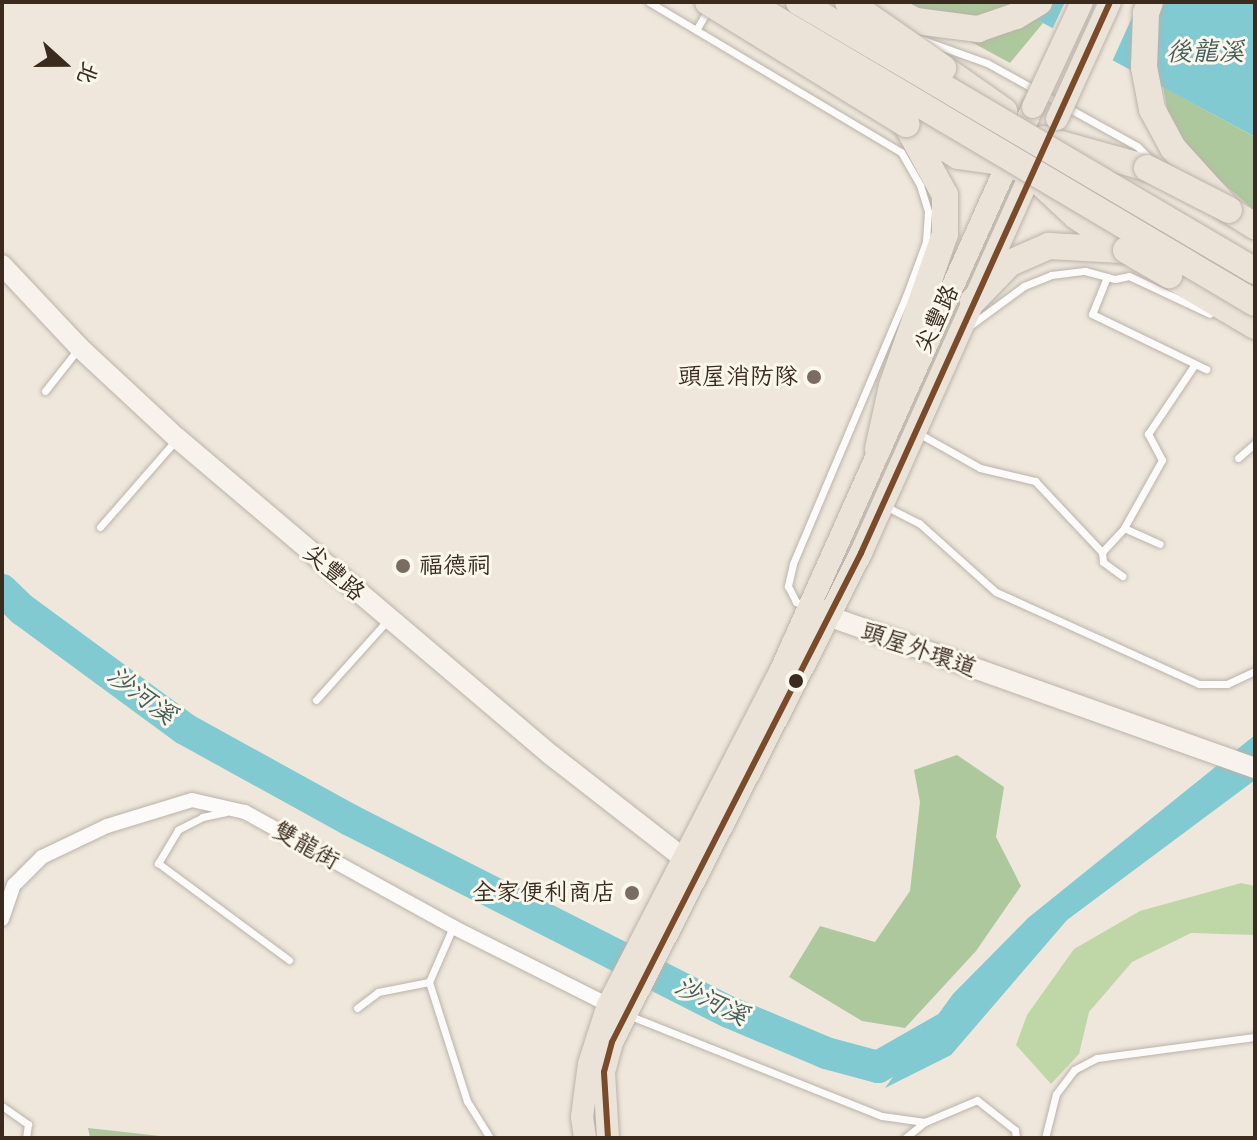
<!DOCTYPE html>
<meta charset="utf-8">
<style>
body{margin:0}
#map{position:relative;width:1257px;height:1140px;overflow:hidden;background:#efe7db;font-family:"Balsamiq Sans","LXGW WenKai TC",sans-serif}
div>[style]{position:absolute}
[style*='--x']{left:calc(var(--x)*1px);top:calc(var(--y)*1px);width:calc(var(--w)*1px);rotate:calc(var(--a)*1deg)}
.green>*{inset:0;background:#bfd7a6}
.forest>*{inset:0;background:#aec89d}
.water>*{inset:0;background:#81cad1}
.pier>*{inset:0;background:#efe7db}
.river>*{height:32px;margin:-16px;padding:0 16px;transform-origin:16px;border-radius:16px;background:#81cad1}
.roads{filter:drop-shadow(0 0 2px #bab3ab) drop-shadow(0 0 2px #bab3ab)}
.lane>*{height:7px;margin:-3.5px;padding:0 3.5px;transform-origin:3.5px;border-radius:3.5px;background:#fdfbfa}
.street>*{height:14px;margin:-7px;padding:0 7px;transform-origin:7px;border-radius:7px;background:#fdfbfa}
.secondary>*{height:20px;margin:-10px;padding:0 10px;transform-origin:10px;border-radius:10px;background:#f7f2ec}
.primary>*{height:22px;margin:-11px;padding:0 11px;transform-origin:11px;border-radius:11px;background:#ece3d8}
.highway>*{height:26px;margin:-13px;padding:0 13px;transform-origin:13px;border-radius:13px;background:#ece3d8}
.bridges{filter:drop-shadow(0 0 2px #bab3ab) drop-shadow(0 0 2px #bab3ab)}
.primary-bridge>*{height:22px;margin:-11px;padding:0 11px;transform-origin:11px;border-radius:11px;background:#ece3d8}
.highway-bridge>*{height:26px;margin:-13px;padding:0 13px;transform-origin:13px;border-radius:13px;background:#ece3d8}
.bus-1>*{height:6px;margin:-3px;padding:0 3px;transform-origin:3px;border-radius:3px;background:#7a4b2a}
.dots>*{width:22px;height:22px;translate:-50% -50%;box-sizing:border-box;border:4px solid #fbf7ec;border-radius:50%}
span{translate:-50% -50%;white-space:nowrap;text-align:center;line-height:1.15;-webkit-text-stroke:6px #fbf7ec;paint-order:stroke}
.street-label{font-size:24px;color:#3b2a1e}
.poi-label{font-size:24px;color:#3b2a1e}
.right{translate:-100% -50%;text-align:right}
.left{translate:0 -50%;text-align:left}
.water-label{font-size:26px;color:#435e5b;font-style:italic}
.frame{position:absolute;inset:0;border:4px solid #3b2a1e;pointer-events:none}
.north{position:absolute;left:24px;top:24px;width:80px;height:80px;-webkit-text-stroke:6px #fbf7ec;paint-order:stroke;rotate:111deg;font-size:22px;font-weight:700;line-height:32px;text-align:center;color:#3b2a1e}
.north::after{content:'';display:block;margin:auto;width:28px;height:36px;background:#3b2a1e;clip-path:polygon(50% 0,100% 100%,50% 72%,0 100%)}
</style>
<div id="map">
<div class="green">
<div style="clip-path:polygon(1241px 883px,1255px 886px,1255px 935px,1191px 933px,1132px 962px,1089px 1012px,1079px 1054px,1051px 1084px,1016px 1045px,1027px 1015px,1074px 949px,1140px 911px)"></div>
</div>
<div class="forest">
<div style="clip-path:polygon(898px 2px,1004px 2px,1043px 23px,1010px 63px)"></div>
<div style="clip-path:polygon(1163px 87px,1255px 137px,1255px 211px,1209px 171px,1171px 128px)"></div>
<div style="clip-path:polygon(957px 755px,1004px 787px,996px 837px,1021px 886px,976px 951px,905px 1028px,862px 1021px,789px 977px,820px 926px,875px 942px,910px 891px,920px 802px,914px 770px)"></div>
<div style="clip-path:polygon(88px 1128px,178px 1138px,90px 1138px)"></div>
</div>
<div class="water">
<div style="clip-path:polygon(1004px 2px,1255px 2px,1255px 137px,1248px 133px)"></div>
<div style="clip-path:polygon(1255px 735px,1255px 780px,1067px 920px,951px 1055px,885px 1088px,953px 994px,1028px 918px)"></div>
</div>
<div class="pier">
<div style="clip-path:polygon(1065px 2px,1139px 2px,1111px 64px,1051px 32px)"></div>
</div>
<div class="river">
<div style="--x:2;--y:590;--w:29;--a:44"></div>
<div style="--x:23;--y:610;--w:201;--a:36.3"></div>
<div style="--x:185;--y:729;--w:188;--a:28.9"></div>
<div style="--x:350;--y:820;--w:425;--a:26.9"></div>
<div style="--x:729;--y:1012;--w:105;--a:22.9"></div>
<div style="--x:826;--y:1053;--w:54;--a:15.1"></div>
<div style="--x:878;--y:1067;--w:86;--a:-29.8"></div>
</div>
<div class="roads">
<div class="lane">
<div style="--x:649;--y:2;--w:293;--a:30.8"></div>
<div style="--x:901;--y:152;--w:38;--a:60"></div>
<div style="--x:920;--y:185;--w:28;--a:73"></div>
<div style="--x:928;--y:212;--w:30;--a:94"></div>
<div style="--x:926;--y:242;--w:58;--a:110.3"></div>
<div style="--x:906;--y:296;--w:291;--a:112.9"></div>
<div style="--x:793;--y:564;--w:23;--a:103"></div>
<div style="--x:788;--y:586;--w:18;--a:63"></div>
<div style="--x:796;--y:602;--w:12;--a:24"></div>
<div style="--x:696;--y:30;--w:27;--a:-59"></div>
<div style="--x:920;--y:39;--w:71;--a:19.7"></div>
<div style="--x:987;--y:63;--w:171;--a:29"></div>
<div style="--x:1137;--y:146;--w:17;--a:45"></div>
<div style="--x:1107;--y:277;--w:40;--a:112"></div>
<div style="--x:1092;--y:314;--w:127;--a:25.8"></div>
<div style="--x:971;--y:325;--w:66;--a:-36.3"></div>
<div style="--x:1024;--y:286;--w:29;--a:-22"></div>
<div style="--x:1051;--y:275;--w:34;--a:-7"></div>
<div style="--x:1085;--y:271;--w:31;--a:15"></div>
<div style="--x:1115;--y:279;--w:14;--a:-12"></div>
<div style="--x:1129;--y:276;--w:89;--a:25.1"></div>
<div style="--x:45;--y:391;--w:53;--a:-51.8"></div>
<div style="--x:918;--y:433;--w:71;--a:29.4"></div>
<div style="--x:980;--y:468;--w:57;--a:13.3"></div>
<div style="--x:1035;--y:481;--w:98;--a:46.7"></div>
<div style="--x:1102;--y:552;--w:33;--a:-47"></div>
<div style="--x:1124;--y:528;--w:39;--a:24"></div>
<div style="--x:1238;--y:458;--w:23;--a:-41"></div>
<div style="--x:887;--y:507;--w:36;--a:27"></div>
<div style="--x:919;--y:523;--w:103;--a:41.9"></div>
<div style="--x:996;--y:592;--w:223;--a:24.4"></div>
<div style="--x:1199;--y:684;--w:28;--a:0"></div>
<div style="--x:1227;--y:684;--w:31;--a:-25"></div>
<div style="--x:100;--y:527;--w:116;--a:-48.9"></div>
<div style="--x:1124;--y:528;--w:78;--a:-60.8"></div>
<div style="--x:1162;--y:460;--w:30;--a:-118"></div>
<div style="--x:1148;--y:434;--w:84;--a:-56.1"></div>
<div style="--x:1102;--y:552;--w:10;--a:84"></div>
<div style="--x:1103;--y:562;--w:24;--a:36"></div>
<div style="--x:316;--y:700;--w:106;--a:-48.1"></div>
<div style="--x:226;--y:812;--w:24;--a:168"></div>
<div style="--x:203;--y:817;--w:28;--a:153"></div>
<div style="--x:178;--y:830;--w:39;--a:121"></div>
<div style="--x:158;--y:863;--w:163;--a:36.5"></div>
<div style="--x:453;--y:927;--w:60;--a:113.6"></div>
<div style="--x:429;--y:982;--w:125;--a:72.3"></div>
<div style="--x:467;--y:1101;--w:44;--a:58.1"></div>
<div style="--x:357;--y:1008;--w:26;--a:-37"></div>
<div style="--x:378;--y:992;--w:52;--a:-11.1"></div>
<div style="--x:628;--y:1015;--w:273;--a:21.7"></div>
<div style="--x:882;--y:1116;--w:43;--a:7.9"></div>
<div style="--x:925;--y:1122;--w:56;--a:-22.9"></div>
<div style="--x:977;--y:1100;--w:48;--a:38.3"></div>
<div style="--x:1015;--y:1130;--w:8;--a:83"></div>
<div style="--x:2;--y:1106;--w:32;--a:35"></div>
<div style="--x:28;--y:1124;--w:14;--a:98"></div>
<div style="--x:905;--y:1138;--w:26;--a:-39"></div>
<div style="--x:1045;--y:1138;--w:45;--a:-76"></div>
<div style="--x:1056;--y:1094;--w:30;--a:-53"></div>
<div style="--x:1074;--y:1070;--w:26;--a:-28"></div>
<div style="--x:1097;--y:1058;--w:159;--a:-7.6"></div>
</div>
<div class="street">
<div style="--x:2;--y:919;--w:36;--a:-71"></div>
<div style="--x:14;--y:885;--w:40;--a:-45"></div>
<div style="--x:42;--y:857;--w:72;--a:-25.5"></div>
<div style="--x:107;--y:826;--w:89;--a:-17"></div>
<div style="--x:192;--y:800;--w:54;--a:12.8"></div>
<div style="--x:245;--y:812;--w:238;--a:28.9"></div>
<div style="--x:453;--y:927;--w:179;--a:26.6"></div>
</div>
<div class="secondary">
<div style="--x:2;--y:265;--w:112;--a:46.8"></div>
<div style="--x:79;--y:347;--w:134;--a:42.9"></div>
<div style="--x:177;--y:438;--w:490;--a:40.3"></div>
<div style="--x:551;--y:755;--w:184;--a:37.9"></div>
<div style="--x:814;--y:611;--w:468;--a:19.6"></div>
</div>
<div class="primary">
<div style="--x:585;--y:1138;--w:21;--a:-98"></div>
<div style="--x:582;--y:1117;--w:53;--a:-82.5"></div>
<div style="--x:589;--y:1064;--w:62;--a:-72.1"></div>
<div style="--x:608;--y:1005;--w:375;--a:-62.7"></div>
<div style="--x:780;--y:672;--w:619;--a:-65.88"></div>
<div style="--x:608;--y:1138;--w:66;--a:-93.5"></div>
<div style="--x:604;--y:1072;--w:31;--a:-75"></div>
<div style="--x:612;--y:1042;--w:549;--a:-63.01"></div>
<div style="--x:861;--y:553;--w:433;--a:-65.9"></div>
</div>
<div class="highway">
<div style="--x:879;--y:2;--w:42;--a:27.2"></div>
<div style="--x:916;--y:21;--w:63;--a:7.4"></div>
<div style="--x:978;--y:29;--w:40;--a:-18.9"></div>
<div style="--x:1016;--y:16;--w:27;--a:-31"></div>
<div style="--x:1150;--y:2;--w:12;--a:110"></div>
<div style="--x:1146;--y:13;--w:54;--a:92.1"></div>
<div style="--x:1144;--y:67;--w:43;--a:79.2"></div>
<div style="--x:1152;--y:109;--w:44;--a:61.7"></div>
<div style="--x:1173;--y:148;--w:84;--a:47.9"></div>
<div style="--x:1229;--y:210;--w:31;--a:32"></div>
<div style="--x:943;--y:68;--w:75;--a:35.2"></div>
<div style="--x:909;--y:126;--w:57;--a:31.5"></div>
<div style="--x:958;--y:156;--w:50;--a:8"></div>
<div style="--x:1008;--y:163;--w:24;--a:24"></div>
<div style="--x:1030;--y:173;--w:63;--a:43.1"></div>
<div style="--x:1076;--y:216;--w:60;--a:34.2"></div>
<div style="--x:1043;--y:139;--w:108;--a:15.6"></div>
<div style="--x:1169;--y:275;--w:100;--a:30.7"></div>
<div style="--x:973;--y:301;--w:53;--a:-45.8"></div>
<div style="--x:1010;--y:263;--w:43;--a:-23.6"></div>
<div style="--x:1049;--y:246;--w:73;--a:3.1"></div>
<div style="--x:878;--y:449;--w:65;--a:-77.5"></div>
<div style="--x:892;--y:386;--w:161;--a:-70.8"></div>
<div style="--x:945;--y:234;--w:39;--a:-90"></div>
<div style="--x:945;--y:195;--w:81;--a:-118.8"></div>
</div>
</div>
<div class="bridges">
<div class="primary-bridge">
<div style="--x:1033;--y:107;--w:116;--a:-65"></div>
<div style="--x:1057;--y:119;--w:128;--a:-65.6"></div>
</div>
<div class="highway-bridge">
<div style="--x:708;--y:2;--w:233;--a:31.6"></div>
<div style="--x:747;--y:2;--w:590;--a:30.65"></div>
<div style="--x:799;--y:2;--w:529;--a:30.54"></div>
<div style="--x:848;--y:2;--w:116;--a:34.8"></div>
<div style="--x:1147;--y:168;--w:92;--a:27.1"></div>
<div style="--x:1126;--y:250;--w:50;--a:30.2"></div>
</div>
</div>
<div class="bus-1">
<div style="--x:608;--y:1138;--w:66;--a:-93.5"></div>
<div style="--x:604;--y:1072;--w:31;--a:-75"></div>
<div style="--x:612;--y:1042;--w:549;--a:-63.01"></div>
<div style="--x:861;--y:553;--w:605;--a:-65.68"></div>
</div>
<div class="dots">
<div style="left:814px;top:377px;background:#7a6c60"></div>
<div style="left:403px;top:566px;background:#7a6c60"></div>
<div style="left:796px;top:681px;background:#3b2a1e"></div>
<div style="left:632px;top:893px;background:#7a6c60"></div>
</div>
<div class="street-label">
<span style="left:937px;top:319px;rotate:-65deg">尖豐路</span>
<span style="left:334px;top:573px;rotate:41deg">尖豐路</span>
<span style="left:919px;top:650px;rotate:19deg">頭屋外環道</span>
<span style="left:306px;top:846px;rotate:29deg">雙龍街</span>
</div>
<div class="poi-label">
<span class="right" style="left:798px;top:377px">頭屋消防隊</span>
<span class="left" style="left:419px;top:566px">福德祠</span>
<span class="right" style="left:616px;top:893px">全家便利商店</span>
</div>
<div class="water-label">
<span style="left:1205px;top:53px">後龍溪</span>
<span style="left:141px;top:696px;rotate:37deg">沙河溪</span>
<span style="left:711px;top:1002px;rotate:26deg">沙河溪</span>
</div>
<div class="frame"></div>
<div class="north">北</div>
</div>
